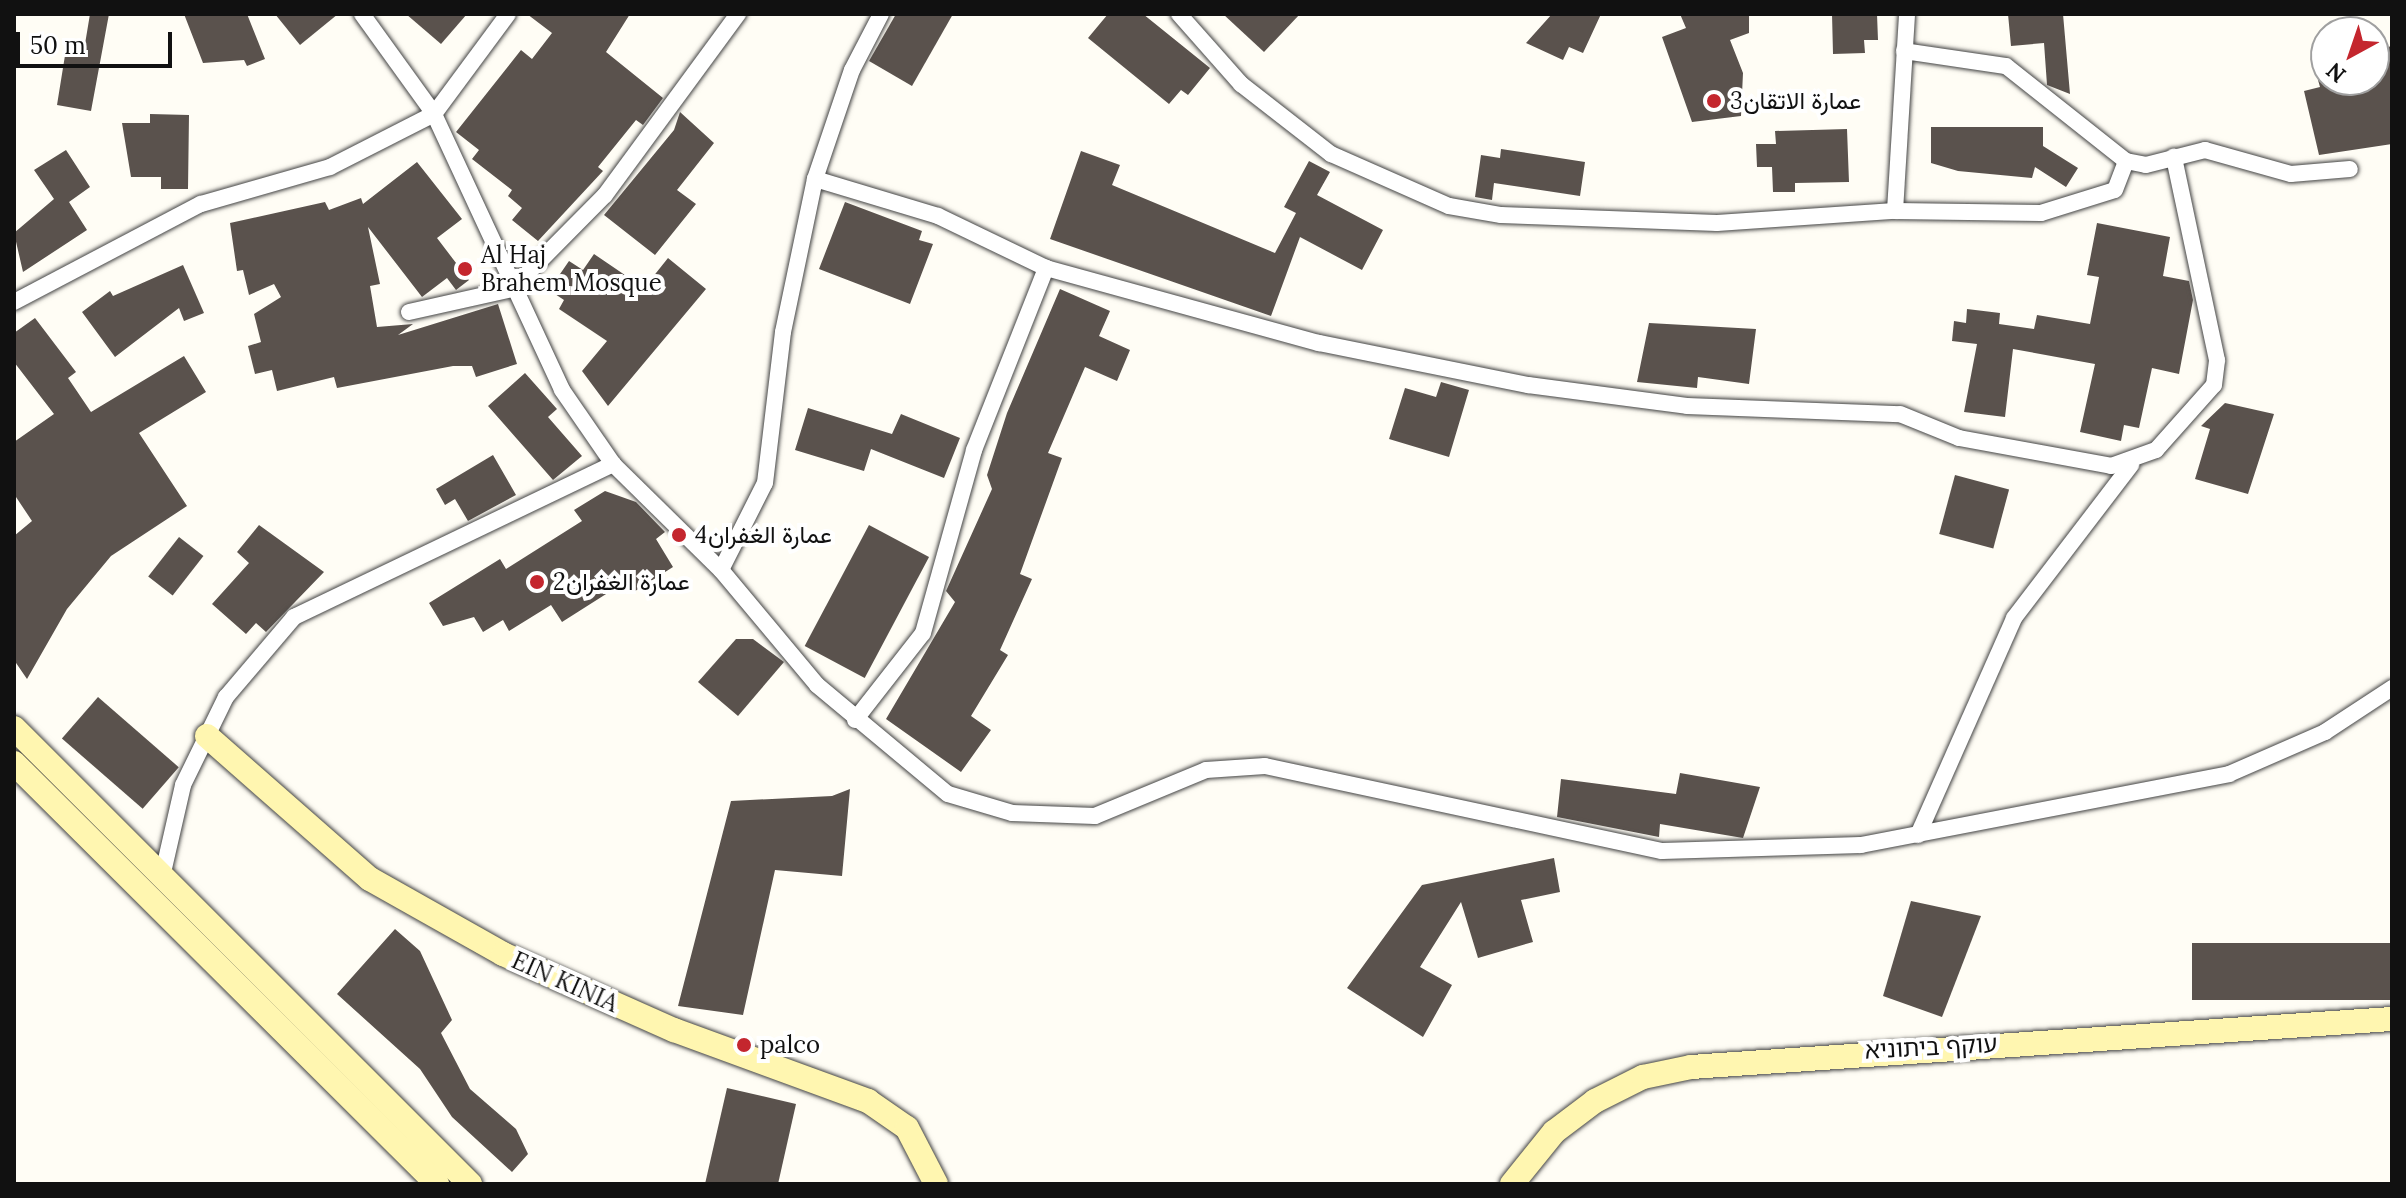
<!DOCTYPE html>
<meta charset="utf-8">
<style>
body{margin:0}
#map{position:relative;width:2406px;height:1198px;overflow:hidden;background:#fffdf5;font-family:Lora,Vazirmatn,"Noto Sans Hebrew",serif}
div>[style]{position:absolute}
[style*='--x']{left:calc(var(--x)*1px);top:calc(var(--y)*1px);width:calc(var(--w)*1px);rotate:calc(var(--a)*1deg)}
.building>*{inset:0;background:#5a524d;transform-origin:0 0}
.roads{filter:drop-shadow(0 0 2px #444) drop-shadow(0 0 2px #444)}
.street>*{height:16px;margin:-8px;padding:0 8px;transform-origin:8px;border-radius:8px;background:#fff}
.secondary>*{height:24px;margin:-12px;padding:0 12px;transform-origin:12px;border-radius:12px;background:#fff6b0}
.dots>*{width:22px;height:22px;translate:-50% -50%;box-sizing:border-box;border:4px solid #fff;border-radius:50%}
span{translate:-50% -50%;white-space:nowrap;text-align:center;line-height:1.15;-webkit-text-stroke:8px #fff;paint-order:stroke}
.poi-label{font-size:24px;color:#111}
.left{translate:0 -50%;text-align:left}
.street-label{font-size:24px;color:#111}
.frame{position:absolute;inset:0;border:16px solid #111;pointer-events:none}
.north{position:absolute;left:2310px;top:16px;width:80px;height:80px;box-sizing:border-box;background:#fff;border:2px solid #a0a0a0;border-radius:50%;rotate:220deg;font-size:22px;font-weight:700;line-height:32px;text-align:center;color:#111}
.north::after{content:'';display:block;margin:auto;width:28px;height:36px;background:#c4262e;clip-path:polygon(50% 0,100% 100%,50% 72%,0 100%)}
.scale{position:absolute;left:16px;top:32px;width:156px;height:36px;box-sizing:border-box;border:4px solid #111;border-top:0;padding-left:10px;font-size:24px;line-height:28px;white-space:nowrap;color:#111;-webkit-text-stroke:6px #fff;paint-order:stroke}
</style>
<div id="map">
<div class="building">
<div style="clip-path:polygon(90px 14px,109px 14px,91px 111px,57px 105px,67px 43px,85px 44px)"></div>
<div style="clip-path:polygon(184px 14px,247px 14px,265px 59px,247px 66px,244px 60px,203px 63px)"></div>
<div style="clip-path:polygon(275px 14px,338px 14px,300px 45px)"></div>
<div style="clip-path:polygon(406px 14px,467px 14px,441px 44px)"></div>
<div style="clip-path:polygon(527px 14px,630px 14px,606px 52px,663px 98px,643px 125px,636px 120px,598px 167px,603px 171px,538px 241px,512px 220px,522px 208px,508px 196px,512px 190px,472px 159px,479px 150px,456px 132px,521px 50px,532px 59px,552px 33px)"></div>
<div style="clip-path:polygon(896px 14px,953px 14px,912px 86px,869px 61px)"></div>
<div style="clip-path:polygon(1108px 14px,1143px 14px,1210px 68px,1188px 95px,1181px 90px,1169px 104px,1088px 38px)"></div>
<div style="clip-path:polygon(1223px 14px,1300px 14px,1264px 52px)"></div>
<div style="clip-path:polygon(1552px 14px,1601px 14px,1583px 53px,1569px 47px,1563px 60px,1526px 43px)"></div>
<div style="clip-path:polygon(1680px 14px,1749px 14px,1749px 33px,1730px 40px,1743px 73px,1741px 116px,1692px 122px,1662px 37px,1686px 28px)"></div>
<div style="clip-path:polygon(1832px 14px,1877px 14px,1878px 40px,1864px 40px,1865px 53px,1833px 54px)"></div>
<div style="clip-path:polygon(2008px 14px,2063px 14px,2070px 94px,2047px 85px,2044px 43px,2011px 46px)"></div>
<div style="clip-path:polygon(2392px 46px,2392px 144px,2319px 155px,2304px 91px,2320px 87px,2318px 80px,2374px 80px,2374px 50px)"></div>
<div style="clip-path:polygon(680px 112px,714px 143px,677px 190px,696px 204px,655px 255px,604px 215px,674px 130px)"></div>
<div style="clip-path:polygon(150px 114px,189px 115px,188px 189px,161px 189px,161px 177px,131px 177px,122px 123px,150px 123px)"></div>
<div style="clip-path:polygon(1931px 127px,2043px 127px,2043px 146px,2078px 168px,2066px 187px,2035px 167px,2032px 178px,1958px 171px,1931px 163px)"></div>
<div style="clip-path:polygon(1847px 129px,1849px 182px,1795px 183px,1795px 192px,1773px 192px,1772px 167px,1757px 167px,1756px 144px,1776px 144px,1775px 131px)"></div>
<div style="clip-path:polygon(1501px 149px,1585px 162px,1580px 196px,1494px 183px,1492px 200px,1475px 197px,1481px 155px,1500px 158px)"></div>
<div style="clip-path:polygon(66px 150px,90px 187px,69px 202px,87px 230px,23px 272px,14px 233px,54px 199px,34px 170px)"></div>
<div style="clip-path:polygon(1081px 151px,1120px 165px,1112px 185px,1275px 253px,1296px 213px,1284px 207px,1309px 161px,1330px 172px,1317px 195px,1383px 230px,1362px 270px,1300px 237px,1271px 316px,1050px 239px)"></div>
<div style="clip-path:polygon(417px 162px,462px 219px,437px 238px,469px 280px,456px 290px,447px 278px,422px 297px,368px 227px,380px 284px,370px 286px,377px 327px,413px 324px,398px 335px,498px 304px,517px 364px,476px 377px,472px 366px,453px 366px,337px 388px,334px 377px,277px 391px,272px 370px,255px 374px,248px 346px,261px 342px,254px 314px,281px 297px,274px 284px,249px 295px,243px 270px,237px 271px,230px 223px,325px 202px,329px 210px,361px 198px,363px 204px)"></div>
<div style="clip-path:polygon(845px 202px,922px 231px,919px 240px,933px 244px,910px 304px,819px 269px)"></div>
<div style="clip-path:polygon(2097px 223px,2170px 237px,2163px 276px,2189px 281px,2193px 300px,2179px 374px,2152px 368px,2139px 428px,2124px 425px,2121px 441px,2080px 432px,2095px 364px,2013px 349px,2005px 417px,1964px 412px,1977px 344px,1952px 341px,1954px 321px,1966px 323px,1967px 309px,2000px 313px,1999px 324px,2034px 329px,2037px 315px,2090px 324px,2099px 277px,2087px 275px)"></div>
<div style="clip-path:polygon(594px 254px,644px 288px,668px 258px,706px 289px,608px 406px,582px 371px,607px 341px,559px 309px,564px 300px,549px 290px,569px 261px,583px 270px)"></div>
<div style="clip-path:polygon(183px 265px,204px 313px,184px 321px,179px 308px,115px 357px,82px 312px,110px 291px,113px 296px)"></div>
<div style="clip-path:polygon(1060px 289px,1110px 311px,1099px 336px,1130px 350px,1117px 381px,1085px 367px,1048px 453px,1062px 458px,1020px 574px,1032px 579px,1000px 650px,1008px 655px,971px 716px,991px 730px,961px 772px,886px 719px,955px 602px,946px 591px,992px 489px,987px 475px,1007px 413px)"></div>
<div style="clip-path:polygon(35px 318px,76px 372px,68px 378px,91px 412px,184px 356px,206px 392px,139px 433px,187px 506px,111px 556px,67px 609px,27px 679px,14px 660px,14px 536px,32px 521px,14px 494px,14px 442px,54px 414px,14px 362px,14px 333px)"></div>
<div style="clip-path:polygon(1649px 323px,1756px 329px,1749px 384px,1698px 377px,1697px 388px,1637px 382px)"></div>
<div style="clip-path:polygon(525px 373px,557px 409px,548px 417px,582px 456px,553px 480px,488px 406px)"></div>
<div style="clip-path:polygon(1441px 382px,1469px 390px,1449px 457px,1389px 439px,1405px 388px,1436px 397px)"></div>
<div style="clip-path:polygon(2225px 403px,2274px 414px,2248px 494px,2195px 479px,2210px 429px,2201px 426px)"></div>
<div style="clip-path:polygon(808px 408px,892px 434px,901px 414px,960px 438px,944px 478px,871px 449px,864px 471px,795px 450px)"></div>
<div style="clip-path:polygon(493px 455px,516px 495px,468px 521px,455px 499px,445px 505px,436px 489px)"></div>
<div style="left:1955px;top:475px;width:56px;height:61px;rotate:15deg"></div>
<div style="clip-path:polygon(605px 491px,636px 502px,665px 532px,656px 539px,673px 567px,632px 593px,625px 582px,562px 622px,551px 605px,509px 631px,503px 620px,483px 632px,474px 617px,443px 626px,429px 603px,500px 559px,506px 569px,582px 521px,574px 510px)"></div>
<div style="clip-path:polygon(259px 525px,324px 572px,266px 632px,256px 623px,246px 634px,212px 604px,249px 563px,237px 552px)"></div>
<div style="left:869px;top:525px;width:68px;height:137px;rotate:28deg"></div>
<div style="left:179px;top:537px;width:31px;height:50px;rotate:38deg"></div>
<div style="clip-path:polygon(736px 639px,753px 639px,784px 662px,738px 716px,698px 682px)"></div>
<div style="left:98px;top:697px;width:107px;height:55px;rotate:41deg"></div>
<div style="clip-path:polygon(1680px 773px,1760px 787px,1743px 838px,1660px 824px,1659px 837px,1557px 817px,1561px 779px,1676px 794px)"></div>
<div style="clip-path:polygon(850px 789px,842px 876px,775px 870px,743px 1015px,678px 1006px,731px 801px,832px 796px)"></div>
<div style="clip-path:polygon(1554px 858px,1560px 892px,1521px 900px,1533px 942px,1478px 958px,1461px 902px,1420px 967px,1452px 985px,1423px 1037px,1347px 988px,1422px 885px)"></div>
<div style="clip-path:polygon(1911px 901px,1981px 916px,1942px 1017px,1883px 996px)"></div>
<div style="clip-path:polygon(395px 929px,420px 951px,452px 1020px,441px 1033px,470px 1089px,516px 1129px,528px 1154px,512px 1172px,452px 1117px,420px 1069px,337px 994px)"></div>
<div style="left:2392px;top:943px;width:57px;height:200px;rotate:90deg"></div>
<div style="clip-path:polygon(727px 1088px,796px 1104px,778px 1184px,705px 1184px)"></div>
</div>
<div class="roads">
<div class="street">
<div style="--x:362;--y:14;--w:123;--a:54.2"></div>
<div style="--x:434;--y:114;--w:304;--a:65.1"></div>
<div style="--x:562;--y:390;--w:90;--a:55.4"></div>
<div style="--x:613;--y:464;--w:151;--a:44.5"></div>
<div style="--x:721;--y:570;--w:150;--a:50.1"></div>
<div style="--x:817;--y:685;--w:170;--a:39.8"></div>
<div style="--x:948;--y:794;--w:67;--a:16.5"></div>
<div style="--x:1012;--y:813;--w:83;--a:2.1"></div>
<div style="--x:1095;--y:816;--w:120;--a:-22.5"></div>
<div style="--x:1206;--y:770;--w:59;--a:-3.9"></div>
<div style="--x:1265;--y:766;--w:406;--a:12.1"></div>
<div style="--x:1662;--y:851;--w:199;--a:-1.7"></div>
<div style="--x:1861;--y:845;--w:375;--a:-10.9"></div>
<div style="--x:2229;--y:774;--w:105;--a:-23.6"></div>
<div style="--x:2325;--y:732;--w:80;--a:-33.3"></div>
<div style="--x:1179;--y:14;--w:94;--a:48.5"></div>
<div style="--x:1241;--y:84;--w:114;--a:37.9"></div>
<div style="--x:1331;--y:154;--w:129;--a:23.8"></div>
<div style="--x:1449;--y:206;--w:53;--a:9.8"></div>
<div style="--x:1501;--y:215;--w:216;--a:2.1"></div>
<div style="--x:1717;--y:223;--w:178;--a:-3.9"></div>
<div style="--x:1895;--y:211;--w:146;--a:0.8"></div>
<div style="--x:2041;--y:213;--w:77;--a:-17.3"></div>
<div style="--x:2115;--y:190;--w:31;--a:-69"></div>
<div style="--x:1904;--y:51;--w:103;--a:8.4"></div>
<div style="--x:2006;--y:66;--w:153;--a:38.4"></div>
<div style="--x:2126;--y:161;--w:20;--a:11"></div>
<div style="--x:2146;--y:165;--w:61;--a:-14.3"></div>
<div style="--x:2205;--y:150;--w:89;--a:15.6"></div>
<div style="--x:2291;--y:174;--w:59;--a:-4.8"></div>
<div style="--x:815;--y:179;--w:128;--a:16.7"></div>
<div style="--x:938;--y:216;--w:120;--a:25.7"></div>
<div style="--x:1046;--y:268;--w:283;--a:15.4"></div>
<div style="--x:1319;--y:343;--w:213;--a:11.4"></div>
<div style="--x:1528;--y:385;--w:160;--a:7.5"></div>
<div style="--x:1687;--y:406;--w:213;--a:2.2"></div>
<div style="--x:1900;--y:414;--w:64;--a:22.1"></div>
<div style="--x:1959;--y:438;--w:155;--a:10.4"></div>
<div style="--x:2111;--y:466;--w:48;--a:-19.6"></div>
<div style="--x:2156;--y:450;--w:87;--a:-48.3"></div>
<div style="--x:2214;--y:385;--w:25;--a:-83"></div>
<div style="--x:2217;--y:360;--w:208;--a:-102"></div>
<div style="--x:1895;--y:211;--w:197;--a:-86.5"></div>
<div style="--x:14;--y:302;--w:211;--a:-27.7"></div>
<div style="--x:201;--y:204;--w:134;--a:-16"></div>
<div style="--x:330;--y:167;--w:117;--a:-27"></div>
<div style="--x:434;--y:114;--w:124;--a:-53.5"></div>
<div style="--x:409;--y:312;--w:106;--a:-12.6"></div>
<div style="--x:512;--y:289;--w:132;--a:-45.3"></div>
<div style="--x:605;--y:195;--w:225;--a:-53.7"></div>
<div style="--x:721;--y:570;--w:97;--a:-63.2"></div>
<div style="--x:765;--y:483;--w:152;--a:-83.2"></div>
<div style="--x:783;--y:332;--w:156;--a:-78.2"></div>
<div style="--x:815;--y:179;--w:115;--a:-71.3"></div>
<div style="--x:852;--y:70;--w:63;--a:-62.6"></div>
<div style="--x:855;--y:720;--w:110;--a:-52"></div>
<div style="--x:923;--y:633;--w:190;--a:-74.4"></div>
<div style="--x:974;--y:450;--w:196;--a:-68.4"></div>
<div style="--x:1918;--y:835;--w:237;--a:-66.1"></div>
<div style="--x:2014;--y:618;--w:193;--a:-52.6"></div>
<div style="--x:162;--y:877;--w:94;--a:-77.1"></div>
<div style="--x:183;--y:785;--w:98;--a:-64"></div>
<div style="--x:226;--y:697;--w:105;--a:-49.6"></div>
<div style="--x:294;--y:617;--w:354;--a:-25.6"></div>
</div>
<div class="secondary">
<div style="--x:14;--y:728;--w:645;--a:45"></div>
<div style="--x:207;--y:736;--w:217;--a:41.3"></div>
<div style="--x:370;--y:879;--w:153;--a:29.4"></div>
<div style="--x:503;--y:954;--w:187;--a:24"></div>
<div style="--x:674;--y:1030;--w:207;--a:20.1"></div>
<div style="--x:868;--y:1101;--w:47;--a:34.7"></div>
<div style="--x:907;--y:1128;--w:63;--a:62.6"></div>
<div style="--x:14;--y:763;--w:597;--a:44.86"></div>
<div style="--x:1512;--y:1184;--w:67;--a:-51.1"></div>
<div style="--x:1554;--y:1132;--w:51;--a:-37.1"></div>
<div style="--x:1595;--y:1101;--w:54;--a:-26.6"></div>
<div style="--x:1643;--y:1077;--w:49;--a:-11.8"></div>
<div style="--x:1691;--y:1067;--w:703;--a:-3.92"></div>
</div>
</div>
<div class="dots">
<div style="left:1714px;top:101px;background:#c4262e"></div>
<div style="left:465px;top:269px;background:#c4262e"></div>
<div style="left:679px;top:535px;background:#c4262e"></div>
<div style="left:537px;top:582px;background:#c4262e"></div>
<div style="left:744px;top:1045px;background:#c4262e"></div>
</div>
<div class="poi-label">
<span class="left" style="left:1730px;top:101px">عمارة الاتقان3</span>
<span class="left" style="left:481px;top:269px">Al Haj<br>Brahem Mosque</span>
<span class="left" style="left:695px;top:535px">عمارة الغفران4</span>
<span class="left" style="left:553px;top:582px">عمارة الغفران2</span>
<span class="left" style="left:760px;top:1045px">palco</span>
</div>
<div class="street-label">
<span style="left:565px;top:982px;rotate:24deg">EIN KINIA</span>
<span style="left:1931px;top:1047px;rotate:-3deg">עוקף ביתוניא</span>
</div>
<div class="frame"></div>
<div class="north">N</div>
<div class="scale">50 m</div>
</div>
